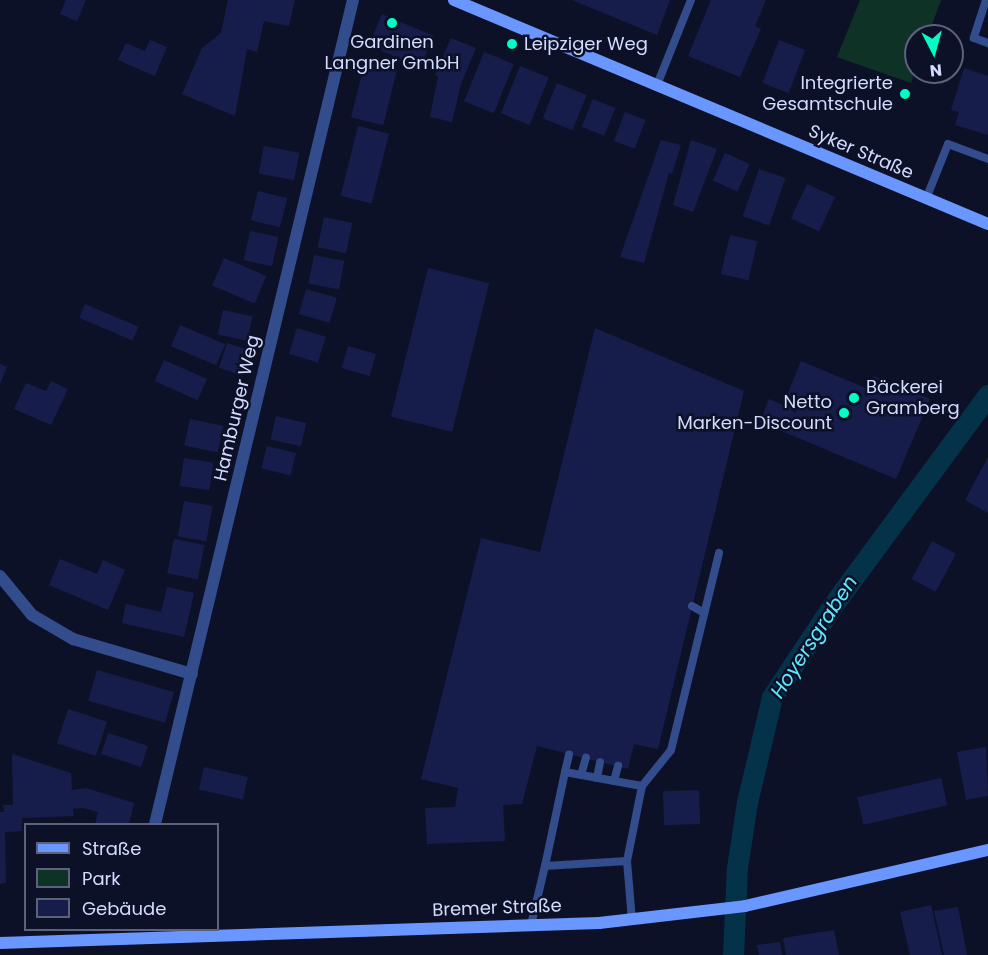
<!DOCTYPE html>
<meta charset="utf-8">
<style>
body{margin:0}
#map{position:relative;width:988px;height:955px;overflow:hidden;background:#0d1128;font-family:Poppins,sans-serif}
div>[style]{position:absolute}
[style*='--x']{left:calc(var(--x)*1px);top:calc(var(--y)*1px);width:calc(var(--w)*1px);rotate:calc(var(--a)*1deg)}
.green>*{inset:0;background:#0f3226}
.canal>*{height:21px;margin:-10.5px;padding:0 10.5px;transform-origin:10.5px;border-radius:10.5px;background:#043349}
.building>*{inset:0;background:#171d4b;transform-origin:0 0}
.service>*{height:8px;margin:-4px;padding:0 4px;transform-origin:4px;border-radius:4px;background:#334c8c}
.minor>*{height:12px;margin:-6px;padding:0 6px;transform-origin:6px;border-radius:6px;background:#334c8c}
.secondary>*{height:12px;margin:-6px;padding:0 6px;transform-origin:6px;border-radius:6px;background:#6a96ff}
.dots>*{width:16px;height:16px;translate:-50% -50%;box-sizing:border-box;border:3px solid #0d1128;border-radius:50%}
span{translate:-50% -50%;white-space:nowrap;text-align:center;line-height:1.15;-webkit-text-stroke:5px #0d1128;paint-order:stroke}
.poi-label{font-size:18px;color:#d3dcff}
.left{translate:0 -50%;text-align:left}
.right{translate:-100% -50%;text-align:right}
.street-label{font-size:18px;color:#d3dcff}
.water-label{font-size:20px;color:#61e8ff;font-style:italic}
.legend{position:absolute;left:24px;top:823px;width:195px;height:108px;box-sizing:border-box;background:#0d1128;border:2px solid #5c627e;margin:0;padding:8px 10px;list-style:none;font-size:18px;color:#d3dcff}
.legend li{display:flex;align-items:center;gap:12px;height:30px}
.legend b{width:30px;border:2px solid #5c627e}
.north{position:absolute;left:904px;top:24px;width:60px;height:60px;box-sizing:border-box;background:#0d1128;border:2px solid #5c627e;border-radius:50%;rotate:174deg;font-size:16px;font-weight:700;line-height:24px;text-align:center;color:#d3dcff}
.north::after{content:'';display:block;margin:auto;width:21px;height:27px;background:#00fec7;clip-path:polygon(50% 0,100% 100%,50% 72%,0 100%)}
</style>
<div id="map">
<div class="green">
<div style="clip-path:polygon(860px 0,941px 0,928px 36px,916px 36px,916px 69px,911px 83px,837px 57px)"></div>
</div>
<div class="canal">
<div style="--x:733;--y:955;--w:87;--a:-87.4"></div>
<div style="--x:737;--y:868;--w:67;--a:-81.4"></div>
<div style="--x:747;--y:802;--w:108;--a:-76.6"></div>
<div style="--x:772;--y:697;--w:110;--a:-56.5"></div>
<div style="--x:833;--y:605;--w:261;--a:-53.6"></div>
</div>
<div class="building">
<div style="clip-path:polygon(66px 0,86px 0,77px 21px,60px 14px)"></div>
<div style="clip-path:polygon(228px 0,295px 0,289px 26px,264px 21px,257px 52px,247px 49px,235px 116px,182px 94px,202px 48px,221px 33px)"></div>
<div style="clip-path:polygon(572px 0,670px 0,657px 35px)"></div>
<div style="clip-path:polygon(711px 0,766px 0,755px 26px,761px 29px,740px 77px,688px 56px)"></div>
<div style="left:382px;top:14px;width:56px;height:34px;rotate:23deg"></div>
<div style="clip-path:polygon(451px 38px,476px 48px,461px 84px,452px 122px,430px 117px,438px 76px,435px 75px)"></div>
<div style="clip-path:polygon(150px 40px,167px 47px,155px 76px,118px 60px,126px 43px,145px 51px)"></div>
<div style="left:779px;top:40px;width:28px;height:46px;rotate:21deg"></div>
<div style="left:484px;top:52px;width:32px;height:53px;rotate:22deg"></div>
<div style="left:365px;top:62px;width:33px;height:57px;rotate:14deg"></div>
<div style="left:520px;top:66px;width:31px;height:51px;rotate:22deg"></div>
<div style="clip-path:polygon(964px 68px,988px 76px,988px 135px,955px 125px,959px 112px,951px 110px)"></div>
<div style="left:557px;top:83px;width:32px;height:38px;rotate:22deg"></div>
<div style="left:593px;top:99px;width:24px;height:30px;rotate:22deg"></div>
<div style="left:625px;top:112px;width:22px;height:31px;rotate:21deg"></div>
<div style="left:358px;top:126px;width:32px;height:72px;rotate:14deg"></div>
<div style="clip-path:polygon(661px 140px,681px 145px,672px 174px,669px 173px,644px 263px,620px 257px)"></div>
<div style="clip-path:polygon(691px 140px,717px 149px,693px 212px,673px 205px)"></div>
<div style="left:264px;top:146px;width:36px;height:28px;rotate:11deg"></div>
<div style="left:725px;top:153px;width:27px;height:30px;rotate:24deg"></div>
<div style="left:759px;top:169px;width:28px;height:50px;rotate:19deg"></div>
<div style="left:807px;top:184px;width:31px;height:38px;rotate:25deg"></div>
<div style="left:258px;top:191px;width:30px;height:30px;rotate:14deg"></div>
<div style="left:324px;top:217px;width:29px;height:31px;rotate:12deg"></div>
<div style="left:250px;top:231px;width:29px;height:30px;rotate:12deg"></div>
<div style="left:730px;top:235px;width:28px;height:40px;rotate:13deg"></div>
<div style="left:314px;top:255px;width:31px;height:29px;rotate:11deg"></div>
<div style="left:224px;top:258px;width:46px;height:30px;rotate:23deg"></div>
<div style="left:428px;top:268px;width:63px;height:153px;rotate:14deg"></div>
<div style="left:306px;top:289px;width:32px;height:26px;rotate:16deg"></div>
<div style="left:85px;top:304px;width:58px;height:15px;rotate:23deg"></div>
<div style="left:223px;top:310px;width:30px;height:25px;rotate:12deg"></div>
<div style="left:180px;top:325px;width:49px;height:23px;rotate:23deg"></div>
<div style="left:297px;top:328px;width:30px;height:27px;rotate:17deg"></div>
<div style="clip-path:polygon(595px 328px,744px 391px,658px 749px,634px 744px,628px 769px,537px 746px,522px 804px,503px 805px,505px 841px,427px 844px,425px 808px,455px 807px,458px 788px,421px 779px,481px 538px,540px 552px)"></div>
<div style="left:227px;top:343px;width:25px;height:26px;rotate:18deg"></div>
<div style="left:348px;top:346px;width:29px;height:23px;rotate:16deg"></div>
<div style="left:164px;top:360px;width:47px;height:23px;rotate:24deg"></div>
<div style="clip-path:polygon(801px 361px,868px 389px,874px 376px,930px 399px,896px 479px,760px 422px,769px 399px,783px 405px)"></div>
<div style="clip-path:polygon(0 364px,7px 367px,0 384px)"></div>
<div style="clip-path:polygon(51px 381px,68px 389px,51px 425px,14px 409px,26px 383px,46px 391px)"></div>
<div style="left:276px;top:416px;width:31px;height:24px;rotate:13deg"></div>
<div style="left:190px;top:419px;width:34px;height:27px;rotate:12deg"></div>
<div style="left:267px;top:446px;width:30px;height:23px;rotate:14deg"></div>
<div style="clip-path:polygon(988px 457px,988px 513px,965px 500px)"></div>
<div style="left:184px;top:458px;width:30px;height:28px;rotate:9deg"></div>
<div style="left:184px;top:501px;width:29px;height:36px;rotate:10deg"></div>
<div style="left:174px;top:539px;width:31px;height:35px;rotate:11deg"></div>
<div style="left:932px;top:541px;width:27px;height:43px;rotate:28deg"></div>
<div style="clip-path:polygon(60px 559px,97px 574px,103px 560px,125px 570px,108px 610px,49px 585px)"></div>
<div style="clip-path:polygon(167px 587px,194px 593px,184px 637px,122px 623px,126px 604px,161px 612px)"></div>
<div style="left:97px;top:670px;width:80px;height:32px;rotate:16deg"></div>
<div style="left:68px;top:709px;width:41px;height:36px;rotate:18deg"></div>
<div style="left:108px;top:733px;width:42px;height:22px;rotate:18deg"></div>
<div style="clip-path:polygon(986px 747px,988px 796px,966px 800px,957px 752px)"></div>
<div style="clip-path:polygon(12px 754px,71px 773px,72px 790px,86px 788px,134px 803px,129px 824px,95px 824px,98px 812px,83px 808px,73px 809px,74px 816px,22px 818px,22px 831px,5px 832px,6px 883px,0 884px,0 812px,4px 812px,3px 805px,13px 805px)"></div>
<div style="left:204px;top:767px;width:45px;height:23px;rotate:13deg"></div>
<div style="left:941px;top:778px;width:28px;height:86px;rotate:77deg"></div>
<div style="left:699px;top:790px;width:34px;height:36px;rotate:88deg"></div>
<div style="clip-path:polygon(931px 905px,942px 955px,910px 955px,900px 912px)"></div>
<div style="clip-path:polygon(958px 907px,967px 955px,944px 955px,934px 911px)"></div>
<div style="clip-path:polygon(834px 930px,839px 955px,786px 955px,783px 938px)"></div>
<div style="clip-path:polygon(780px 942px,782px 955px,759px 955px,757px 945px)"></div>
</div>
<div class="service">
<div style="--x:986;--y:0;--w:40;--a:108"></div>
<div style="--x:974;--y:38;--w:15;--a:20"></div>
<div style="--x:657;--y:85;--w:92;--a:-68.2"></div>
<div style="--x:926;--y:199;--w:59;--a:-68.2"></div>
<div style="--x:948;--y:144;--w:43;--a:20.6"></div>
<div style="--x:692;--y:606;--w:14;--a:30"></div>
<div style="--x:565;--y:772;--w:18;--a:-77"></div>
<div style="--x:581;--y:775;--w:18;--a:-74"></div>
<div style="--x:597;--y:778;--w:16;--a:-79"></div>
<div style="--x:614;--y:781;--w:16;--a:-75"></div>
<div style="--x:627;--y:861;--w:76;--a:-78.7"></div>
<div style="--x:642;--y:786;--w:46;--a:-51.1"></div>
<div style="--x:671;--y:750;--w:203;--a:-76.3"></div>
<div style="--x:545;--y:866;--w:96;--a:-78"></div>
<div style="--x:565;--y:772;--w:78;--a:10.3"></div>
<div style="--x:531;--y:925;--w:61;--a:-76.7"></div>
<div style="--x:545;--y:866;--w:82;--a:-3.5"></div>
<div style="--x:627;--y:861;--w:59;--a:85.2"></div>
</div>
<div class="minor">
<div style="--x:0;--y:576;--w:50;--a:50.6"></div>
<div style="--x:32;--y:615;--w:48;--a:30.3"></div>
<div style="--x:73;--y:639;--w:124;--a:16.4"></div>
<div style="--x:155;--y:824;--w:847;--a:-76.49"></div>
</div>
<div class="secondary">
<div style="--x:454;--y:0;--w:579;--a:22.76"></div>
<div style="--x:0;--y:943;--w:599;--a:-1.91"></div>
<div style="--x:599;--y:923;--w:147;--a:-6.6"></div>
<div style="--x:745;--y:906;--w:249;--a:-13"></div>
</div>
<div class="dots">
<div style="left:392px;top:23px;background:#00fec7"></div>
<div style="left:512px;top:44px;background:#00fec7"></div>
<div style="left:905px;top:94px;background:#00fec7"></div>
<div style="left:854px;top:398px;background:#00fec7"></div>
<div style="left:844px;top:413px;background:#00fec7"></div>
</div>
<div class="poi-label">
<span style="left:392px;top:53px">Gardinen<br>Langner GmbH</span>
<span class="left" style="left:524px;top:44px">Leipziger Weg</span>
<span class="right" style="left:893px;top:94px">Integrierte<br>Gesamtschule</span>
<span class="left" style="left:866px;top:398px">Bäckerei<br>Gramberg</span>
<span class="right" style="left:832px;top:413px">Netto<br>Marken-Discount</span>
</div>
<div class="street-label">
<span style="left:861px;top:152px;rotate:23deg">Syker Straße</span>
<span style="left:237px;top:408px;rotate:-77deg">Hamburger Weg</span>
<span style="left:497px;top:908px;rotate:-2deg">Bremer Straße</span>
</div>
<div class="water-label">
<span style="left:814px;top:637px;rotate:-57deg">Hoyersgraben</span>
</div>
<ul class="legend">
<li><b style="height:8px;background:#6a96ff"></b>Straße</li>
<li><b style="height:16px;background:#0f3226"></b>Park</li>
<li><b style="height:16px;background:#171d4b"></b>Gebäude</li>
</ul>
<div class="north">N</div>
</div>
